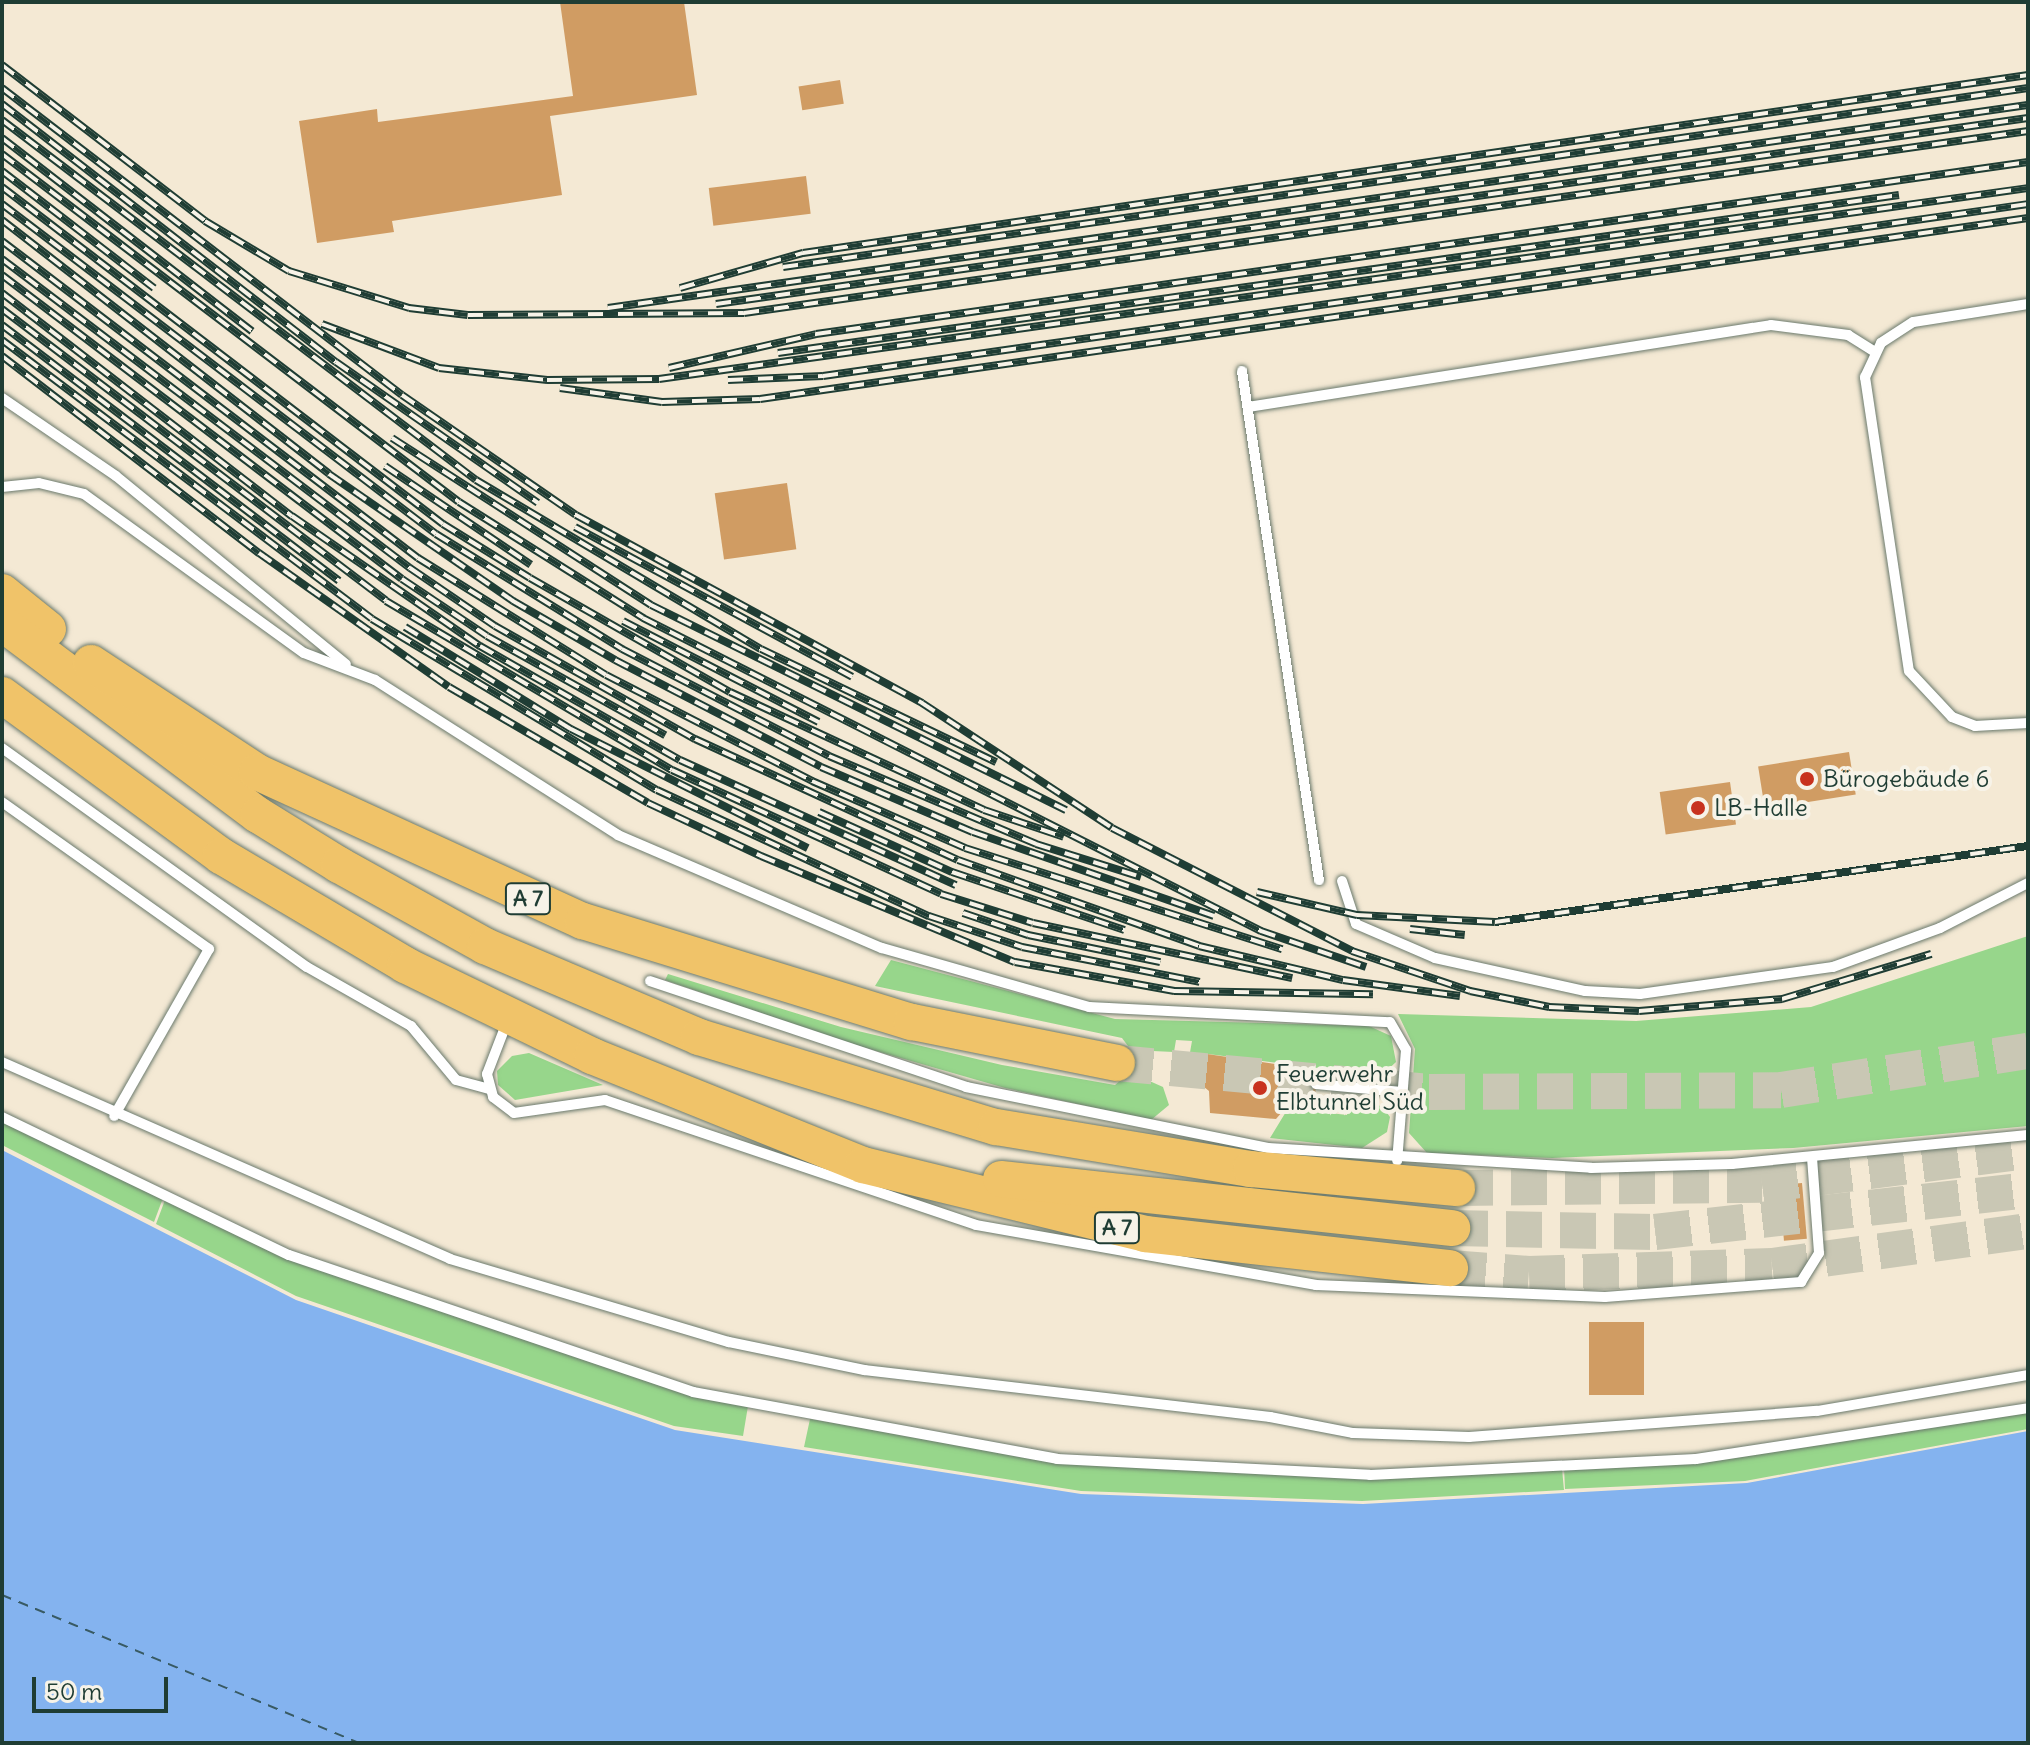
<!DOCTYPE html>
<meta charset="utf-8">
<style>
body{margin:0}
#map{position:relative;width:2030px;height:1745px;overflow:hidden;background:#f4e9d4;font-family:Delius,sans-serif}
div>[style]{position:absolute}
[style*='--x']{left:calc(var(--x)*1px);top:calc(var(--y)*1px);width:calc(var(--w)*1px);rotate:calc(var(--a)*1deg)}
.green>*{inset:0;background:#97d68b}
.water>*{inset:0;background:#84b3ef}
.ferry>*{height:2px;margin-top:-1px;transform-origin:0;background:repeating-linear-gradient(90deg,#385a63 0 10px,transparent 0 18px)}
.building>*{inset:0;background:#d09c63;transform-origin:0 0}
.motorway-tunnel>*{height:36px;margin-top:-18px;transform-origin:0;background:repeating-linear-gradient(90deg,#c9c7b4 0 36px,transparent 0 54px)}
.roads{filter:drop-shadow(0 0 2px #6a796c) drop-shadow(0 0 2px #6a796c)}
.service>*{height:10px;margin:-5px;padding:0 5px;transform-origin:5px;border-radius:5px;background:#fff}
.motorway>*{height:36px;margin:-18px;padding:0 18px;transform-origin:18px;border-radius:18px;background:#f0c369}
.rail>*{height:8px;margin-top:-4px;transform-origin:0;background:repeating-linear-gradient(90deg,#f7f3e8 0 15px,#1f3d34 0 30px);box-sizing:border-box;border-block:2px solid #1f3d34}
.dots>*{width:22px;height:22px;translate:-50% -50%;box-sizing:border-box;border:4px solid #f7f3e8;border-radius:50%}
span{translate:-50% -50%;white-space:nowrap;text-align:center;line-height:1.15;-webkit-text-stroke:8px #f7f3e8;paint-order:stroke}
.shield-label span{padding:2px 6px;background:#f7f3e8;border:2px solid;border-radius:6px;-webkit-text-stroke-width:0}
.shield-label{font-size:22px;color:#1f3d34;font-weight:700}
.poi-label{font-size:24px;color:#1f3d34}
.left{translate:0 -50%;text-align:left}
.frame{position:absolute;inset:0;border:4px solid #1f3d34;pointer-events:none}
.scale{position:absolute;left:32px;top:1677px;width:136px;height:36px;box-sizing:border-box;border:4px solid #1f3d34;border-top:0;padding-left:10px;font-size:24px;line-height:28px;white-space:nowrap;color:#1f3d34;-webkit-text-stroke:6px #f7f3e8;paint-order:stroke}
</style>
<div id="map">
<div class="green">
<div style="clip-path:polygon(2028px 936px,2028px 1126px,1793px 1148px,1552px 1158px,1427px 1153px,1409px 1133px,1415px 1049px,1398px 1014px,1636px 1021px,1811px 1007px)"></div>
<div style="clip-path:polygon(891px 960px,1115px 1019px,1369px 1026px,1391px 1036px,1396px 1062px,1381px 1076px,1208px 1054px,1207px 1061px,1189px 1058px,1192px 1041px,1176px 1040px,1174px 1052px,1131px 1050px,1122px 1038px,875px 986px)"></div>
<div style="clip-path:polygon(668px 974px,841px 1027px,1002px 1065px,1115px 1085px,1127px 1075px,1145px 1079px,1163px 1087px,1169px 1105px,1151px 1120px,1005px 1088px,845px 1042px,665px 980px)"></div>
<div style="clip-path:polygon(529px 1053px,603px 1085px,515px 1100px,498px 1085px,497px 1071px,512px 1056px)"></div>
<div style="clip-path:polygon(1295px 1097px,1322px 1099px,1321px 1112px,1347px 1115px,1349px 1102px,1382px 1106px,1390px 1117px,1387px 1132px,1362px 1148px,1270px 1138px)"></div>
<div style="clip-path:polygon(2px 1121px,163px 1198px,154px 1222px,2px 1145px)"></div>
<div style="clip-path:polygon(165px 1200px,291px 1259px,748px 1406px,743px 1436px,674px 1426px,296px 1296px,156px 1224px)"></div>
<div style="clip-path:polygon(2028px 1411px,2028px 1429px,1745px 1481px,1565px 1489px,1564px 1467px,1695px 1461px)"></div>
<div style="clip-path:polygon(810px 1419px,984px 1449px,1274px 1474px,1562px 1469px,1564px 1490px,1362px 1501px,1081px 1491px,804px 1447px)"></div>
</div>
<div class="water">
<div style="clip-path:polygon(2px 1150px,296px 1300px,675px 1430px,1081px 1494px,1363px 1504px,1747px 1483px,2028px 1431px,2028px 1743px,2px 1743px)"></div>
</div>
<div class="ferry">
<div style="--x:2;--y:1595;--w:387;--a:22.5"></div>
</div>
<div class="building">
<div style="clip-path:polygon(560px 2px,684px 2px,697px 95px,550px 116px,562px 195px,392px 221px,394px 232px,317px 243px,299px 121px,377px 109px,378px 122px,573px 96px)"></div>
<div style="left:840px;top:80px;width:24px;height:42px;rotate:81deg"></div>
<div style="left:806px;top:176px;width:38px;height:98px;rotate:83deg"></div>
<div style="left:787px;top:483px;width:67px;height:73px;rotate:82deg"></div>
<div style="left:1849px;top:752px;width:43px;height:92px;rotate:81deg"></div>
<div style="left:1730px;top:782px;width:43px;height:71px;rotate:82deg"></div>
<div style="clip-path:polygon(1207px 1054px,1317px 1070px,1315px 1099px,1295px 1097px,1276px 1119px,1210px 1113px,1209px 1091px,1193px 1078px)"></div>
<div style="left:1802px;top:1183px;width:56px;height:23px;rotate:85deg"></div>
<div style="left:1589px;top:1322px;width:55px;height:73px"></div>
</div>
<div class="motorway-tunnel">
<div style="--x:1117;--y:1063;--w:313;--a:5.3"></div>
<div style="--x:1429;--y:1092;--w:352;--a:-0.3"></div>
<div style="--x:1781;--y:1090;--w:250;--a:-9"></div>
<div style="--x:1457;--y:1188;--w:305;--a:-0.6"></div>
<div style="--x:1762;--y:1185;--w:268;--a:-7.3"></div>
<div style="--x:1452;--y:1228;--w:203;--a:1.1"></div>
<div style="--x:1655;--y:1232;--w:375;--a:-6.4"></div>
<div style="--x:1450;--y:1268;--w:79;--a:4.3"></div>
<div style="--x:1529;--y:1274;--w:243;--a:-1.9"></div>
<div style="--x:1772;--y:1266;--w:258;--a:-7.8"></div>
</div>
<div class="roads">
<div class="service">
<div style="--x:2028;--y:304;--w:116;--a:171.1"></div>
<div style="--x:1913;--y:322;--w:38;--a:147"></div>
<div style="--x:1881;--y:343;--w:38;--a:115"></div>
<div style="--x:1865;--y:377;--w:297;--a:81.5"></div>
<div style="--x:1909;--y:671;--w:63;--a:46.9"></div>
<div style="--x:1952;--y:717;--w:25;--a:21"></div>
<div style="--x:1975;--y:726;--w:53;--a:-3.2"></div>
<div style="--x:1242;--y:371;--w:515;--a:81.4"></div>
<div style="--x:2;--y:398;--w:138;--a:34.4"></div>
<div style="--x:116;--y:476;--w:297;--a:39.3"></div>
<div style="--x:1248;--y:407;--w:529;--a:-8.91"></div>
<div style="--x:1771;--y:325;--w:78;--a:7.4"></div>
<div style="--x:1848;--y:335;--w:31;--a:32"></div>
<div style="--x:2;--y:487;--w:37;--a:-6"></div>
<div style="--x:39;--y:483;--w:46;--a:13.7"></div>
<div style="--x:84;--y:494;--w:271;--a:35.9"></div>
<div style="--x:304;--y:653;--w:76;--a:20.8"></div>
<div style="--x:375;--y:680;--w:288;--a:32.5"></div>
<div style="--x:618;--y:835;--w:287;--a:23.2"></div>
<div style="--x:882;--y:948;--w:215;--a:15.9"></div>
<div style="--x:1089;--y:1007;--w:301;--a:2.9"></div>
<div style="--x:1390;--y:1022;--w:32;--a:60"></div>
<div style="--x:1406;--y:1050;--w:111;--a:94.6"></div>
<div style="--x:2;--y:748;--w:375;--a:35.7"></div>
<div style="--x:307;--y:967;--w:120;--a:29.6"></div>
<div style="--x:411;--y:1026;--w:70;--a:50.2"></div>
<div style="--x:456;--y:1080;--w:34;--a:15"></div>
<div style="--x:2;--y:802;--w:254;--a:35.4"></div>
<div style="--x:209;--y:949;--w:192;--a:119.6"></div>
<div style="--x:1342;--y:881;--w:45;--a:72"></div>
<div style="--x:1356;--y:924;--w:86;--a:23.3"></div>
<div style="--x:1435;--y:958;--w:154;--a:12.4"></div>
<div style="--x:1585;--y:991;--w:55;--a:3.1"></div>
<div style="--x:1640;--y:994;--w:195;--a:-8"></div>
<div style="--x:1833;--y:967;--w:114;--a:-20"></div>
<div style="--x:1940;--y:928;--w:99;--a:-27.1"></div>
<div style="--x:650;--y:981;--w:333;--a:18.5"></div>
<div style="--x:966;--y:1087;--w:308;--a:11.4"></div>
<div style="--x:1268;--y:1148;--w:324;--a:3.5"></div>
<div style="--x:1591;--y:1168;--w:141;--a:-1.6"></div>
<div style="--x:1732;--y:1164;--w:297;--a:-5.6"></div>
<div style="--x:507;--y:1022;--w:56;--a:111"></div>
<div style="--x:487;--y:1074;--w:24;--a:75"></div>
<div style="--x:493;--y:1097;--w:26;--a:37"></div>
<div style="--x:514;--y:1113;--w:92;--a:-8.1"></div>
<div style="--x:605;--y:1100;--w:391;--a:18.6"></div>
<div style="--x:976;--y:1225;--w:345;--a:10"></div>
<div style="--x:1316;--y:1285;--w:289;--a:2.4"></div>
<div style="--x:1605;--y:1297;--w:197;--a:-4.4"></div>
<div style="--x:1801;--y:1282;--w:34;--a:-58"></div>
<div style="--x:1819;--y:1253;--w:96;--a:-94.2"></div>
<div style="--x:2;--y:1062;--w:489;--a:23.7"></div>
<div style="--x:450;--y:1259;--w:291;--a:16.6"></div>
<div style="--x:729;--y:1342;--w:138;--a:11.7"></div>
<div style="--x:864;--y:1370;--w:409;--a:6.6"></div>
<div style="--x:1270;--y:1417;--w:85;--a:10.9"></div>
<div style="--x:1353;--y:1433;--w:116;--a:2"></div>
<div style="--x:1469;--y:1437;--w:349;--a:-4.3"></div>
<div style="--x:1817;--y:1411;--w:214;--a:-9.7"></div>
<div style="--x:1316;--y:1084;--w:86;--a:5.3"></div>
<div style="--x:2;--y:1117;--w:318;--a:25.7"></div>
<div style="--x:289;--y:1255;--w:427;--a:18.7"></div>
<div style="--x:693;--y:1392;--w:370;--a:10.4"></div>
<div style="--x:1057;--y:1459;--w:313;--a:2.9"></div>
<div style="--x:1370;--y:1475;--w:326;--a:-2.8"></div>
<div style="--x:1696;--y:1459;--w:336;--a:-8.7"></div>
</div>
<div class="motorway">
<div style="--x:2;--y:592;--w:59;--a:38.8"></div>
<div style="--x:2;--y:623;--w:320;--a:36.9"></div>
<div style="--x:258;--y:815;--w:95;--a:31.7"></div>
<div style="--x:339;--y:865;--w:167;--a:29"></div>
<div style="--x:485;--y:946;--w:233;--a:23"></div>
<div style="--x:699;--y:1037;--w:310;--a:16.9"></div>
<div style="--x:996;--y:1127;--w:258;--a:9.4"></div>
<div style="--x:1251;--y:1169;--w:207;--a:5.3"></div>
<div style="--x:91;--y:663;--w:199;--a:33.3"></div>
<div style="--x:257;--y:772;--w:358;--a:24.6"></div>
<div style="--x:583;--y:921;--w:344;--a:17.1"></div>
<div style="--x:912;--y:1022;--w:209;--a:11.3"></div>
<div style="--x:2;--y:695;--w:272;--a:36.3"></div>
<div style="--x:221;--y:856;--w:214;--a:30.6"></div>
<div style="--x:405;--y:965;--w:208;--a:25.9"></div>
<div style="--x:592;--y:1056;--w:292;--a:21.9"></div>
<div style="--x:863;--y:1165;--w:290;--a:13.7"></div>
<div style="--x:1145;--y:1234;--w:307;--a:6.4"></div>
<div style="--x:1001;--y:1179;--w:454;--a:6.2"></div>
</div>
</div>
<div class="rail">
<div style="--x:2;--y:65;--w:256;--a:37.5"></div>
<div style="--x:205;--y:221;--w:98;--a:30.8"></div>
<div style="--x:289;--y:271;--w:126;--a:17.1"></div>
<div style="--x:409;--y:308;--w:59;--a:6.8"></div>
<div style="--x:468;--y:315;--w:276;--a:-0.4"></div>
<div style="--x:744;--y:313;--w:1297;--a:-8.07"></div>
<div style="--x:2;--y:88;--w:504;--a:37.51"></div>
<div style="--x:402;--y:395;--w:211;--a:34.6"></div>
<div style="--x:576;--y:515;--w:394;--a:28.5"></div>
<div style="--x:922;--y:703;--w:227;--a:33.3"></div>
<div style="--x:1112;--y:828;--w:270;--a:27.1"></div>
<div style="--x:1352;--y:951;--w:125;--a:18.7"></div>
<div style="--x:1470;--y:991;--w:81;--a:11.4"></div>
<div style="--x:1549;--y:1007;--w:90;--a:2.5"></div>
<div style="--x:1639;--y:1011;--w:144;--a:-4.8"></div>
<div style="--x:1782;--y:999;--w:156;--a:-16.8"></div>
<div style="--x:2;--y:104;--w:422;--a:37.7"></div>
<div style="--x:336;--y:362;--w:246;--a:34.9"></div>
<div style="--x:2;--y:120;--w:595;--a:37.22"></div>
<div style="--x:476;--y:480;--w:331;--a:30.7"></div>
<div style="--x:761;--y:649;--w:261;--a:25.7"></div>
<div style="--x:2;--y:138;--w:316;--a:37.7"></div>
<div style="--x:2;--y:154;--w:574;--a:37.29"></div>
<div style="--x:459;--y:502;--w:218;--a:32.2"></div>
<div style="--x:643;--y:618;--w:693;--a:26.86"></div>
<div style="--x:1261;--y:931;--w:111;--a:18.9"></div>
<div style="--x:2;--y:171;--w:192;--a:37.6"></div>
<div style="--x:2;--y:187;--w:555;--a:37.39"></div>
<div style="--x:443;--y:524;--w:102;--a:31.8"></div>
<div style="--x:530;--y:578;--w:230;--a:29.7"></div>
<div style="--x:730;--y:692;--w:280;--a:24.9"></div>
<div style="--x:984;--y:810;--w:84;--a:18.6"></div>
<div style="--x:2;--y:204;--w:545;--a:37.25"></div>
<div style="--x:436;--y:534;--w:219;--a:31.7"></div>
<div style="--x:622;--y:649;--w:233;--a:27.3"></div>
<div style="--x:829;--y:756;--w:225;--a:23"></div>
<div style="--x:1036;--y:844;--w:110;--a:17.4"></div>
<div style="--x:2;--y:220;--w:414;--a:37.8"></div>
<div style="--x:329;--y:474;--w:224;--a:34.6"></div>
<div style="--x:513;--y:601;--w:118;--a:30"></div>
<div style="--x:615;--y:660;--w:232;--a:27.4"></div>
<div style="--x:821;--y:767;--w:165;--a:23.2"></div>
<div style="--x:973;--y:832;--w:255;--a:19.2"></div>
<div style="--x:2;--y:241;--w:523;--a:37.31"></div>
<div style="--x:418;--y:558;--w:221;--a:31.9"></div>
<div style="--x:606;--y:675;--w:232;--a:27.2"></div>
<div style="--x:812;--y:781;--w:167;--a:23.6"></div>
<div style="--x:965;--y:848;--w:333;--a:17.7"></div>
<div style="--x:2;--y:259;--w:512;--a:37.14"></div>
<div style="--x:410;--y:568;--w:103;--a:34.3"></div>
<div style="--x:495;--y:626;--w:230;--a:29.5"></div>
<div style="--x:695;--y:739;--w:289;--a:24.7"></div>
<div style="--x:958;--y:860;--w:256;--a:19.6"></div>
<div style="--x:1199;--y:946;--w:148;--a:13.3"></div>
<div style="--x:1343;--y:980;--w:118;--a:7.8"></div>
<div style="--x:783;--y:267;--w:1258;--a:-8.18"></div>
<div style="--x:2;--y:275;--w:502;--a:37.23"></div>
<div style="--x:402;--y:579;--w:102;--a:33.8"></div>
<div style="--x:487;--y:636;--w:204;--a:29.1"></div>
<div style="--x:680;--y:288;--w:128;--a:-15.9"></div>
<div style="--x:803;--y:253;--w:1238;--a:-8.27"></div>
<div style="--x:2;--y:293;--w:366;--a:37.6"></div>
<div style="--x:292;--y:516;--w:229;--a:34.7"></div>
<div style="--x:480;--y:646;--w:230;--a:29.7"></div>
<div style="--x:680;--y:760;--w:303;--a:24.4"></div>
<div style="--x:716;--y:304;--w:1325;--a:-8.07"></div>
<div style="--x:608;--y:308;--w:1434;--a:-8.14"></div>
<div style="--x:2;--y:309;--w:482;--a:37.2"></div>
<div style="--x:386;--y:601;--w:332;--a:30.6"></div>
<div style="--x:672;--y:770;--w:296;--a:24.7"></div>
<div style="--x:941;--y:894;--w:96;--a:17.5"></div>
<div style="--x:1033;--y:923;--w:265;--a:12"></div>
<div style="--x:322;--y:324;--w:125;--a:20.6"></div>
<div style="--x:439;--y:368;--w:109;--a:6.3"></div>
<div style="--x:547;--y:380;--w:112;--a:-0.5"></div>
<div style="--x:659;--y:379;--w:1382;--a:-7.94"></div>
<div style="--x:2;--y:325;--w:423;--a:37.2"></div>
<div style="--x:2;--y:340;--w:463;--a:37"></div>
<div style="--x:372;--y:619;--w:332;--a:31"></div>
<div style="--x:657;--y:790;--w:300;--a:24.9"></div>
<div style="--x:929;--y:916;--w:98;--a:18.4"></div>
<div style="--x:1022;--y:947;--w:181;--a:11.1"></div>
<div style="--x:778;--y:353;--w:1132;--a:-8.02"></div>
<div style="--x:2;--y:356;--w:324;--a:37.5"></div>
<div style="--x:259;--y:553;--w:232;--a:35.2"></div>
<div style="--x:449;--y:687;--w:230;--a:30.2"></div>
<div style="--x:648;--y:803;--w:125;--a:25.1"></div>
<div style="--x:761;--y:856;--w:275;--a:22.7"></div>
<div style="--x:1015;--y:962;--w:162;--a:10.3"></div>
<div style="--x:1174;--y:991;--w:199;--a:0.9"></div>
<div style="--x:669;--y:368;--w:151;--a:-13"></div>
<div style="--x:816;--y:334;--w:1224;--a:-8.08"></div>
<div style="--x:728;--y:380;--w:95;--a:-2.4"></div>
<div style="--x:823;--y:376;--w:1217;--a:-8.12"></div>
<div style="--x:560;--y:388;--w:103;--a:7.8"></div>
<div style="--x:662;--y:402;--w:98;--a:-1.8"></div>
<div style="--x:760;--y:399;--w:1281;--a:-8.12"></div>
<div style="--x:392;--y:438;--w:308;--a:32.8"></div>
<div style="--x:651;--y:605;--w:463;--a:26.3"></div>
<div style="--x:385;--y:466;--w:176;--a:34.1"></div>
<div style="--x:575;--y:527;--w:315;--a:28.4"></div>
<div style="--x:623;--y:621;--w:220;--a:27.3"></div>
<div style="--x:405;--y:627;--w:195;--a:31.6"></div>
<div style="--x:571;--y:729;--w:265;--a:26.7"></div>
<div style="--x:819;--y:812;--w:146;--a:24.3"></div>
<div style="--x:952;--y:872;--w:182;--a:18.6"></div>
<div style="--x:1257;--y:892;--w:103;--a:13"></div>
<div style="--x:1357;--y:915;--w:138;--a:2.9"></div>
<div style="--x:1495;--y:922;--w:538;--a:-8.12"></div>
<div style="--x:963;--y:913;--w:69;--a:18.7"></div>
<div style="--x:1028;--y:935;--w:135;--a:11.6"></div>
<div style="--x:1410;--y:929;--w:55;--a:6.2"></div>
</div>
<div class="dots">
<div style="left:1807px;top:779px;background:#c8321e"></div>
<div style="left:1698px;top:808px;background:#c8321e"></div>
<div style="left:1260px;top:1088px;background:#c8321e"></div>
</div>
<div class="shield-label">
<span style="left:528px;top:899px">A 7</span>
<span style="left:1117px;top:1228px">A 7</span>
</div>
<div class="poi-label">
<span class="left" style="left:1823px;top:779px">Bürogebäude 6</span>
<span class="left" style="left:1714px;top:808px">LB-Halle</span>
<span class="left" style="left:1276px;top:1088px">Feuerwehr<br>Elbtunnel Süd</span>
</div>
<div class="frame"></div>
<div class="scale">50 m</div>
</div>
